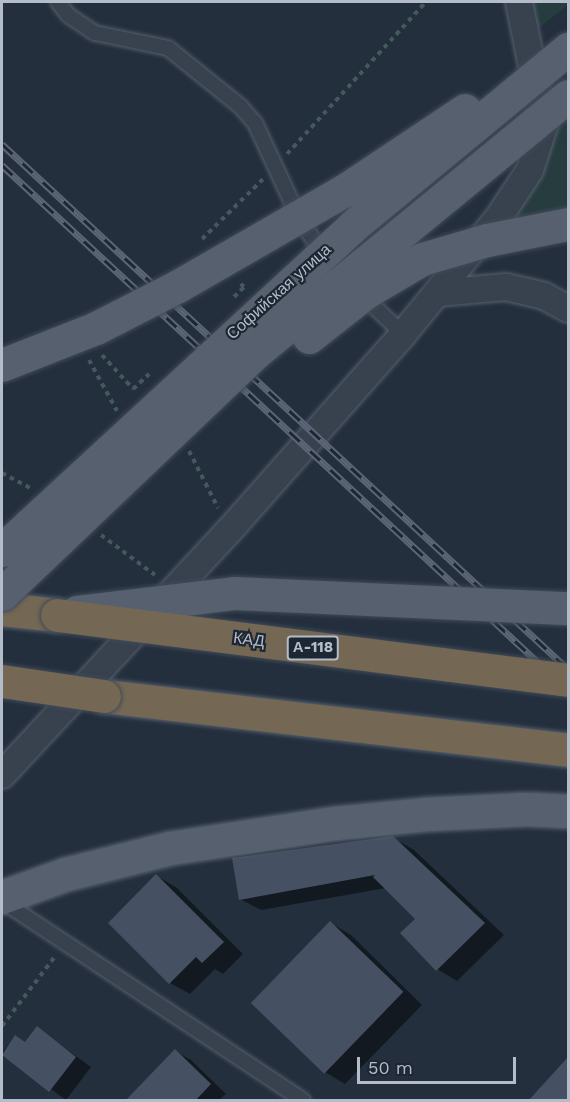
<!DOCTYPE html>
<meta charset="utf-8">
<style>
body{margin:0}
#map{position:relative;width:570px;height:1102px;overflow:hidden;background:#242f3e;font-family:"Work Sans",sans-serif}
div>[style]{position:absolute}
[style*='--x']{left:calc(var(--x)*1px);top:calc(var(--y)*1px);width:calc(var(--w)*1px);rotate:calc(var(--a)*1deg)}
.green>*{inset:0;background:#263c3f}
.shadow>*{inset:0;background:#0007}
.building>*{inset:0;background:#455162;transform-origin:0 0}
.path>*{height:4px;margin-top:-2px;transform-origin:0;background:repeating-linear-gradient(90deg,#44595c 0 4.5px,transparent 0 9px)}
.roads{filter:drop-shadow(0 0 2px #565f6c) drop-shadow(0 0 2px #565f6c)}
.lane>*{height:14px;margin:-7px;padding:0 7px;transform-origin:7px;border-radius:7px;background:#38414e}
.street>*{height:26px;margin:-13px;padding:0 13px;transform-origin:13px;border-radius:13px;background:#38414e}
.primary>*{height:33px;margin:-16.5px;padding:0 16.5px;transform-origin:16.5px;border-radius:16.5px;background:#56606e}
.highway>*{height:33px;margin:-16.5px;padding:0 16.5px;transform-origin:16.5px;border-radius:16.5px;background:#746855}
.rail>*{height:7px;margin-top:-3.5px;transform-origin:0;background:repeating-linear-gradient(90deg,#1d2633 0 14px,#5a6575 0 28px);box-sizing:border-box;border-block:2px solid #5a6575}
.bridges{filter:drop-shadow(0 0 2px #414a57) drop-shadow(0 0 2px #414a57)}
.primary-bridge>*{height:33px;margin:-16.5px;padding:0 16.5px;transform-origin:16.5px;border-radius:16.5px;background:#56606e}
.highway-bridge>*{height:33px;margin:-16.5px;padding:0 16.5px;transform-origin:16.5px;border-radius:16.5px;background:#746855}
span{translate:-50% -50%;white-space:nowrap;text-align:center;line-height:1.15;-webkit-text-stroke:4.5px #1d2633;paint-order:stroke}
.shield-label span{padding:2px 4px;background:#1d2633;border:2px solid;border-radius:4px;-webkit-text-stroke-width:0}
.shield-label{font-size:15px;color:#b4bcc9;font-weight:700}
.street-label{font-size:16px;color:#b4bcc9}
.frame{position:absolute;inset:0;border:3px solid #b4bcc9;pointer-events:none}
.scale{position:absolute;left:357px;top:1057px;width:159px;height:27px;box-sizing:border-box;border:3px solid #b4bcc9;border-top:0;padding-left:8px;font-size:18px;line-height:21px;white-space:nowrap;color:#b4bcc9;-webkit-text-stroke:4px #1d2633;paint-order:stroke}
</style>
<div id="map">
<div class="green">
<div style="clip-path:polygon(530px 2px,568px 2px,568px 5px,536px 30px)"></div>
<div style="clip-path:polygon(568px 111px,568px 209px,511px 221px,553px 122px)"></div>
</div>
<div class="shadow">
<div style="clip-path:polygon(393px 838px,414px 850px,504px 935px,457px 981px,437px 969px,417px 919px,386px 888px,261px 910px,240px 899px)"></div>
<div style="clip-path:polygon(157px 876px,177px 888px,243px 954px,223px 974px,215px 969px,190px 994px,170px 983px)"></div>
<div style="clip-path:polygon(331px 923px,351px 935px,422px 1005px,345px 1084px,325px 1072px)"></div>
<div style="clip-path:polygon(37px 1028px,91px 1067px,66px 1100px,2px 1053px,15px 1037px,26px 1043px)"></div>
<div style="clip-path:polygon(175px 1051px,191px 1060px,226px 1094px,219px 1100px,127px 1100px)"></div>
<div style="clip-path:polygon(567px 1061px,568px 1100px,530px 1100px)"></div>
</div>
<div class="building">
<div style="clip-path:polygon(393px 836px,485px 923px,436px 971px,400px 933px,415px 919px,373px 877px,375px 875px,239px 900px,232px 858px)"></div>
<div style="clip-path:polygon(156px 874px,224px 942px,202px 963px,196px 957px,169px 984px,108px 923px)"></div>
<div style="left:330px;top:921px;width:102px;height:114px;rotate:44deg"></div>
<div style="clip-path:polygon(37px 1026px,76px 1057px,49px 1092px,2px 1055px,15px 1035px,25px 1042px)"></div>
<div style="clip-path:polygon(175px 1049px,211px 1084px,195px 1101px,125px 1101px)"></div>
<div style="clip-path:polygon(568px 1057px,568px 1101px,528px 1101px)"></div>
</div>
<div class="path">
<div style="--x:287;--y:154;--w:206;--a:-47.6"></div>
<div style="--x:202;--y:239;--w:86;--a:-44.5"></div>
<div style="--x:234;--y:297;--w:14;--a:-45"></div>
<div style="--x:244;--y:287;--w:7;--a:-135"></div>
<div style="--x:102;--y:355;--w:46;--a:47.6"></div>
<div style="--x:133;--y:389;--w:22;--a:-43"></div>
<div style="--x:89;--y:360;--w:58;--a:61.2"></div>
<div style="--x:189;--y:451;--w:64;--a:63"></div>
<div style="--x:2;--y:473;--w:32;--a:28"></div>
<div style="--x:101;--y:535;--w:67;--a:36.5"></div>
<div style="--x:2;--y:1026;--w:89;--a:-52.7"></div>
</div>
<div class="roads">
<div class="lane">
<div style="--x:58;--y:2;--w:16;--a:52"></div>
<div style="--x:68;--y:15;--w:32;--a:34"></div>
<div style="--x:95;--y:33;--w:75;--a:11.6"></div>
<div style="--x:168;--y:48;--w:94;--a:38.9"></div>
<div style="--x:241;--y:107;--w:21;--a:49"></div>
<div style="--x:255;--y:123;--w:105;--a:65.1"></div>
<div style="--x:299;--y:218;--w:43;--a:56.3"></div>
<div style="--x:361;--y:294;--w:58;--a:43.6"></div>
<div style="--x:2;--y:901;--w:361;--a:33.5"></div>
</div>
<div class="street">
<div style="--x:437;--y:293;--w:69;--a:-5"></div>
<div style="--x:506;--y:287;--w:39;--a:13"></div>
<div style="--x:544;--y:296;--w:27;--a:28"></div>
<div style="--x:2;--y:775;--w:333;--a:-47.1"></div>
<div style="--x:229;--y:531;--w:263;--a:-48.5"></div>
<div style="--x:403;--y:334;--w:151;--a:-50.6"></div>
<div style="--x:499;--y:217;--w:56;--a:-56.6"></div>
<div style="--x:530;--y:170;--w:46;--a:-72.3"></div>
<div style="--x:544;--y:126;--w:126;--a:-101.4"></div>
</div>
<div class="primary">
<div style="--x:2;--y:897;--w:68;--a:-19.8"></div>
<div style="--x:66;--y:874;--w:107;--a:-14"></div>
<div style="--x:170;--y:848;--w:168;--a:-8.6"></div>
<div style="--x:336;--y:823;--w:90;--a:-5.7"></div>
<div style="--x:426;--y:814;--w:100;--a:-2.9"></div>
<div style="--x:526;--y:809;--w:42;--a:2.7"></div>
</div>
<div class="highway">
<div style="--x:2;--y:609;--w:55;--a:6.2"></div>
<div style="--x:104;--y:696;--w:467;--a:6.6"></div>
</div>
</div>
<div class="rail">
<div style="--x:2;--y:144;--w:772;--a:42.85"></div>
<div style="--x:2;--y:165;--w:772;--a:42.85"></div>
</div>
<div class="bridges">
<div class="primary-bridge">
<div style="--x:309;--y:337;--w:73;--a:-38.3"></div>
<div style="--x:366;--y:292;--w:65;--a:-30.5"></div>
<div style="--x:422;--y:259;--w:68;--a:-16.3"></div>
<div style="--x:487;--y:240;--w:83;--a:-11.2"></div>
<div style="--x:2;--y:365;--w:101;--a:-21.5"></div>
<div style="--x:96;--y:328;--w:92;--a:-27.1"></div>
<div style="--x:178;--y:286;--w:193;--a:-29.9"></div>
<div style="--x:345;--y:190;--w:144;--a:-33.7"></div>
<div style="--x:2;--y:550;--w:485;--a:-42.7"></div>
<div style="--x:359;--y:221;--w:271;--a:-39.5"></div>
<div style="--x:2;--y:594;--w:349;--a:-43.6"></div>
<div style="--x:255;--y:353;--w:405;--a:-39.4"></div>
<div style="--x:77;--y:612;--w:158;--a:-6.9"></div>
<div style="--x:234;--y:593;--w:334;--a:2.6"></div>
</div>
<div class="highway-bridge">
<div style="--x:57;--y:615;--w:515;--a:7.25"></div>
<div style="--x:2;--y:681;--w:103;--a:8.4"></div>
</div>
</div>
<div class="shield-label">
<span style="left:313px;top:648px">А-118</span>
</div>
<div class="street-label">
<span style="left:279px;top:292px;rotate:-42deg">Софийская улица</span>
<span style="left:249px;top:640px;rotate:7deg">КАД</span>
</div>
<div class="frame"></div>
<div class="scale">50 m</div>
</div>
